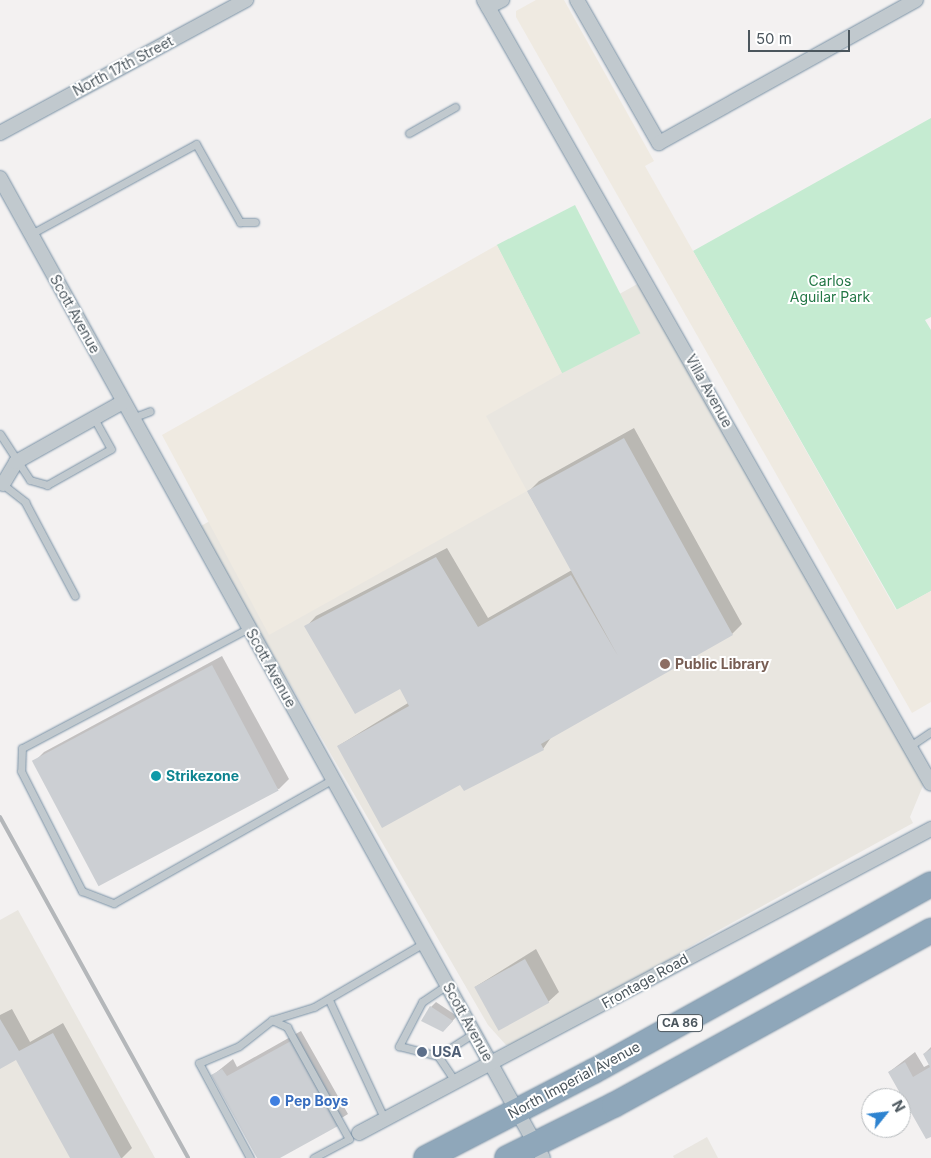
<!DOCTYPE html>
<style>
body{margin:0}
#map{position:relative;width:931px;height:1158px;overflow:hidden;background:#f3f1f1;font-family:Inter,sans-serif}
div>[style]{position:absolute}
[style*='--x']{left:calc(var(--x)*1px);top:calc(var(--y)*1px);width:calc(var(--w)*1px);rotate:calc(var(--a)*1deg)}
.commercial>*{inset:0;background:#e9e6e0}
.green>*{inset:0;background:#c5ebd1;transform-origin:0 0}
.sand>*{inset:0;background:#efeae1}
.shadow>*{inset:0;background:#0003}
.building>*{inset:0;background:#cccfd3;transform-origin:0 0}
.roads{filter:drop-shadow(0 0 1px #7a92a6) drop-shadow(0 0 1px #7a92a6)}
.lane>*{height:7px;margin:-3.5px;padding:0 3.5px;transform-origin:3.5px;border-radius:3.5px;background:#c1c9ce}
.street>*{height:14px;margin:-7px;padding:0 7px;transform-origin:7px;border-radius:7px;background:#c1c9ce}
.highway>*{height:24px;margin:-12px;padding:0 12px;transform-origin:12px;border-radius:12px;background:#8fa7ba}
.rail>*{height:4px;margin:-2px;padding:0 2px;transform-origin:2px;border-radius:2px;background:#b4b7ba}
.dots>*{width:14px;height:14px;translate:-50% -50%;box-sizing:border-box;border:2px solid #fff;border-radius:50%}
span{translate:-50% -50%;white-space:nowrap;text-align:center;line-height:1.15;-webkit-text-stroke:4px #fff;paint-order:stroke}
.shield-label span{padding:1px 4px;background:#fff;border:1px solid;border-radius:4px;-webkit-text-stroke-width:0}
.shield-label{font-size:12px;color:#4b565d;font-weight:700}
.street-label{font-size:14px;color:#4b565d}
.park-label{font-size:14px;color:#227745}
.education-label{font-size:14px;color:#785e54;font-weight:700}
.left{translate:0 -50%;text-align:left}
.culture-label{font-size:14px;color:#0d838f;font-weight:700}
.service-label{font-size:14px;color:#4e5e75;font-weight:700}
.shop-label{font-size:14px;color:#366cbe;font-weight:700}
.north{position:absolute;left:861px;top:1088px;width:50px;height:50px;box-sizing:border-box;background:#fff;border:1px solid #b7bbbe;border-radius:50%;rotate:61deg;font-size:14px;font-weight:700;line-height:20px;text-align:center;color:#4b565d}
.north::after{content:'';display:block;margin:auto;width:18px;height:22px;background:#2e83d0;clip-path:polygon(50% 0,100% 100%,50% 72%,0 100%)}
.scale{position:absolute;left:748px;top:30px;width:102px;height:22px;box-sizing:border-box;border:2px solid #4b565d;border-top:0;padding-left:6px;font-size:15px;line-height:18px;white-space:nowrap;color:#4b565d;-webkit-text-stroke:4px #fff;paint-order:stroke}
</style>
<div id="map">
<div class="commercial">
<div style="clip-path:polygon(641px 282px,927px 776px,910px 817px,913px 823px,710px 935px,524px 1045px,506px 1045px,488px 1025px,199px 527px)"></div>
<div style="clip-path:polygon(18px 910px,155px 1158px,0 1158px,0 920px)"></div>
<div style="clip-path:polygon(707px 1137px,718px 1158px,674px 1158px,673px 1156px)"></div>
</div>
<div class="green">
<div style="clip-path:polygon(931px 118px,931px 317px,925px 320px,931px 330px,931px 591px,897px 610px,693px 251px)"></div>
<div style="left:575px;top:205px;width:144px;height:88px;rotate:63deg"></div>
</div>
<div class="sand">
<div style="clip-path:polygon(536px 0,564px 0,654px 161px,645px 166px,896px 610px,931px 591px,931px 702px,912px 713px,516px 17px,516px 11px)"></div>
<div style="clip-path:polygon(497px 245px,562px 373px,486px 416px,527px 491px,269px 635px,162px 435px)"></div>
</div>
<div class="shadow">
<div style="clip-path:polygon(634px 428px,742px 624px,732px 634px,552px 736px,543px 749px,461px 784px,338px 746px,408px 703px,400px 687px,306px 627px,316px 616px,447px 548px,488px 618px,572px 570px,528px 492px,539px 481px)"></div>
<div style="clip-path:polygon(222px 656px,289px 779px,279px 789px,34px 762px,44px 752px)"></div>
<div style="clip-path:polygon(536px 949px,559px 992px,548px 1002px,475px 987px)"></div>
<div style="clip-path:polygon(436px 1002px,457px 1016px,448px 1026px,431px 1007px)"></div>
<div style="clip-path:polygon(12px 1009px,30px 1042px,63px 1023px,132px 1148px,122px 1158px,71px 1158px,17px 1058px,0 1067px,0 1015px)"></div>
<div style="clip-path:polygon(301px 1031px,348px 1114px,277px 1158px,259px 1158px,213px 1075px,233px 1059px,237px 1067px)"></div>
<div style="clip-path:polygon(931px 1047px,931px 1135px,889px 1072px,915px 1052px,924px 1067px,930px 1064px,924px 1054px)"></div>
</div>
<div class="building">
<div style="clip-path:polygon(624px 438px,733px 635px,541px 744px,544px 750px,464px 791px,460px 785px,382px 828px,337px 746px,409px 706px,400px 689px,355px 714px,304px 626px,436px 557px,478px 627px,571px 575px,618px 656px,527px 491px)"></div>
<div style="left:212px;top:665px;width:142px;height:204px;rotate:62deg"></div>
<div style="left:525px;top:959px;width:50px;height:58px;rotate:61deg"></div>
<div style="clip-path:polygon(430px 1006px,453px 1021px,443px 1032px,421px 1021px)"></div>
<div style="clip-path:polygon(0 1019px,19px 1051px,53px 1033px,121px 1158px,70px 1158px,16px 1060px,0 1069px)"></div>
<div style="clip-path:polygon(291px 1041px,338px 1126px,280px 1158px,257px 1158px,211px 1075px,222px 1069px,227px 1076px)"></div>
<div style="clip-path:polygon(931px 1049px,931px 1137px,926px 1139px,888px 1072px,905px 1062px,913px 1077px,930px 1067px,923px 1054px)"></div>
</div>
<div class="roads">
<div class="lane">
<div style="--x:409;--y:133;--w:53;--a:-29.5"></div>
<div style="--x:31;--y:234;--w:188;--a:-28.6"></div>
<div style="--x:196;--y:144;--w:90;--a:60.6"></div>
<div style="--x:240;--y:222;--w:15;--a:0"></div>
<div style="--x:132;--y:418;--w:19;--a:-21"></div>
<div style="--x:0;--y:434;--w:55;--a:56.9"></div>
<div style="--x:30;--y:480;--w:18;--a:16"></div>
<div style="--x:47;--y:485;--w:73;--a:-29.4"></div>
<div style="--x:111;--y:449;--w:35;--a:-119"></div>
<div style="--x:1;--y:483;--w:31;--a:38"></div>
<div style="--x:25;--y:502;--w:106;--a:62"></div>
<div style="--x:249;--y:628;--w:257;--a:152.1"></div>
<div style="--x:22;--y:748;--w:23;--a:92"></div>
<div style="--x:21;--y:771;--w:135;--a:63.1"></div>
<div style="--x:82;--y:891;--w:34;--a:21"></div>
<div style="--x:114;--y:903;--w:252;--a:-29.5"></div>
<div style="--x:910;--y:746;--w:25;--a:-34"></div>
<div style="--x:447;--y:985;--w:30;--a:146"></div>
<div style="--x:422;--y:1002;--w:50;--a:117.6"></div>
<div style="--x:399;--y:1046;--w:40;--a:14.4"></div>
<div style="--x:438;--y:1056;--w:43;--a:-32.6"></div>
<div style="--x:329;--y:1000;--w:132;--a:65"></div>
<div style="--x:272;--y:1020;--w:17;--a:25"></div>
<div style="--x:287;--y:1027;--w:128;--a:61"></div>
<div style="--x:349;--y:1139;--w:40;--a:152"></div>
<div style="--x:438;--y:1056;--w:32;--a:56"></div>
<div style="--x:250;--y:1158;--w:108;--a:-118.2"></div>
<div style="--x:199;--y:1063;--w:43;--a:-23"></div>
<div style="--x:239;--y:1046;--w:42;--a:-38.2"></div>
<div style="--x:272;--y:1020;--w:44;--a:-17.2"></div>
<div style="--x:314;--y:1007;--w:127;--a:-30.2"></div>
</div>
<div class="street">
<div style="--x:484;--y:0;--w:902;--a:60.31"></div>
<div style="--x:577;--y:0;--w:165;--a:60.2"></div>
<div style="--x:659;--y:143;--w:294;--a:-29.1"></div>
<div style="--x:488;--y:7;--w:16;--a:-27"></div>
<div style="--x:0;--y:133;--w:280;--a:-28.4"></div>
<div style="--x:0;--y:178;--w:1120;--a:61.01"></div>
<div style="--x:3;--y:484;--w:26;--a:-59"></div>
<div style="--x:16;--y:462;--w:123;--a:-29.3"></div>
<div style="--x:359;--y:1133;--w:648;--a:-27.99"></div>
</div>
<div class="highway">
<div style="--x:426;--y:1158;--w:189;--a:-27.4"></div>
<div style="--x:594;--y:1071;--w:385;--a:-29"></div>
<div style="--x:507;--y:1158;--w:119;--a:-26.4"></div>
<div style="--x:614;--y:1105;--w:362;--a:-28.8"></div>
</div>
</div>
<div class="rail">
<div style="--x:0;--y:817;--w:389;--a:61.1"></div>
</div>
<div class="dots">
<div style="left:665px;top:664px;background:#8d6e63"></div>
<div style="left:156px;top:776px;background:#0f9aa8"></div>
<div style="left:422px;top:1052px;background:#5c6f8a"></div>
<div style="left:275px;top:1101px;background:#3f7fe0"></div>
</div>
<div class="shield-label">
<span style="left:680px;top:1023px">CA 86</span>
</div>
<div class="street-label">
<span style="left:123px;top:66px;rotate:-28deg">North 17th Street</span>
<span style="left:75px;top:314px;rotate:61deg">Scott Avenue</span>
<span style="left:709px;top:391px;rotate:61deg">Villa Avenue</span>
<span style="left:271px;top:668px;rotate:61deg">Scott Avenue</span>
<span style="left:645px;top:981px;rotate:-29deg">Frontage Road</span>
<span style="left:468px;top:1022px;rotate:61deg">Scott Avenue</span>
<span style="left:574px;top:1080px;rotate:-28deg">North Imperial Avenue</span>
</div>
<div class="park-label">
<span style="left:830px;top:289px">Carlos<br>Aguilar Park</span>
</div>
<div class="education-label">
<span class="left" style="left:675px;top:664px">Public Library</span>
</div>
<div class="culture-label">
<span class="left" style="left:166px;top:776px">Strikezone</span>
</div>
<div class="service-label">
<span class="left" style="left:432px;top:1052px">USA</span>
</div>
<div class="shop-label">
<span class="left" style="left:285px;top:1101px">Pep Boys</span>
</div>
<div class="north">N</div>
<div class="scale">50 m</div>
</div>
